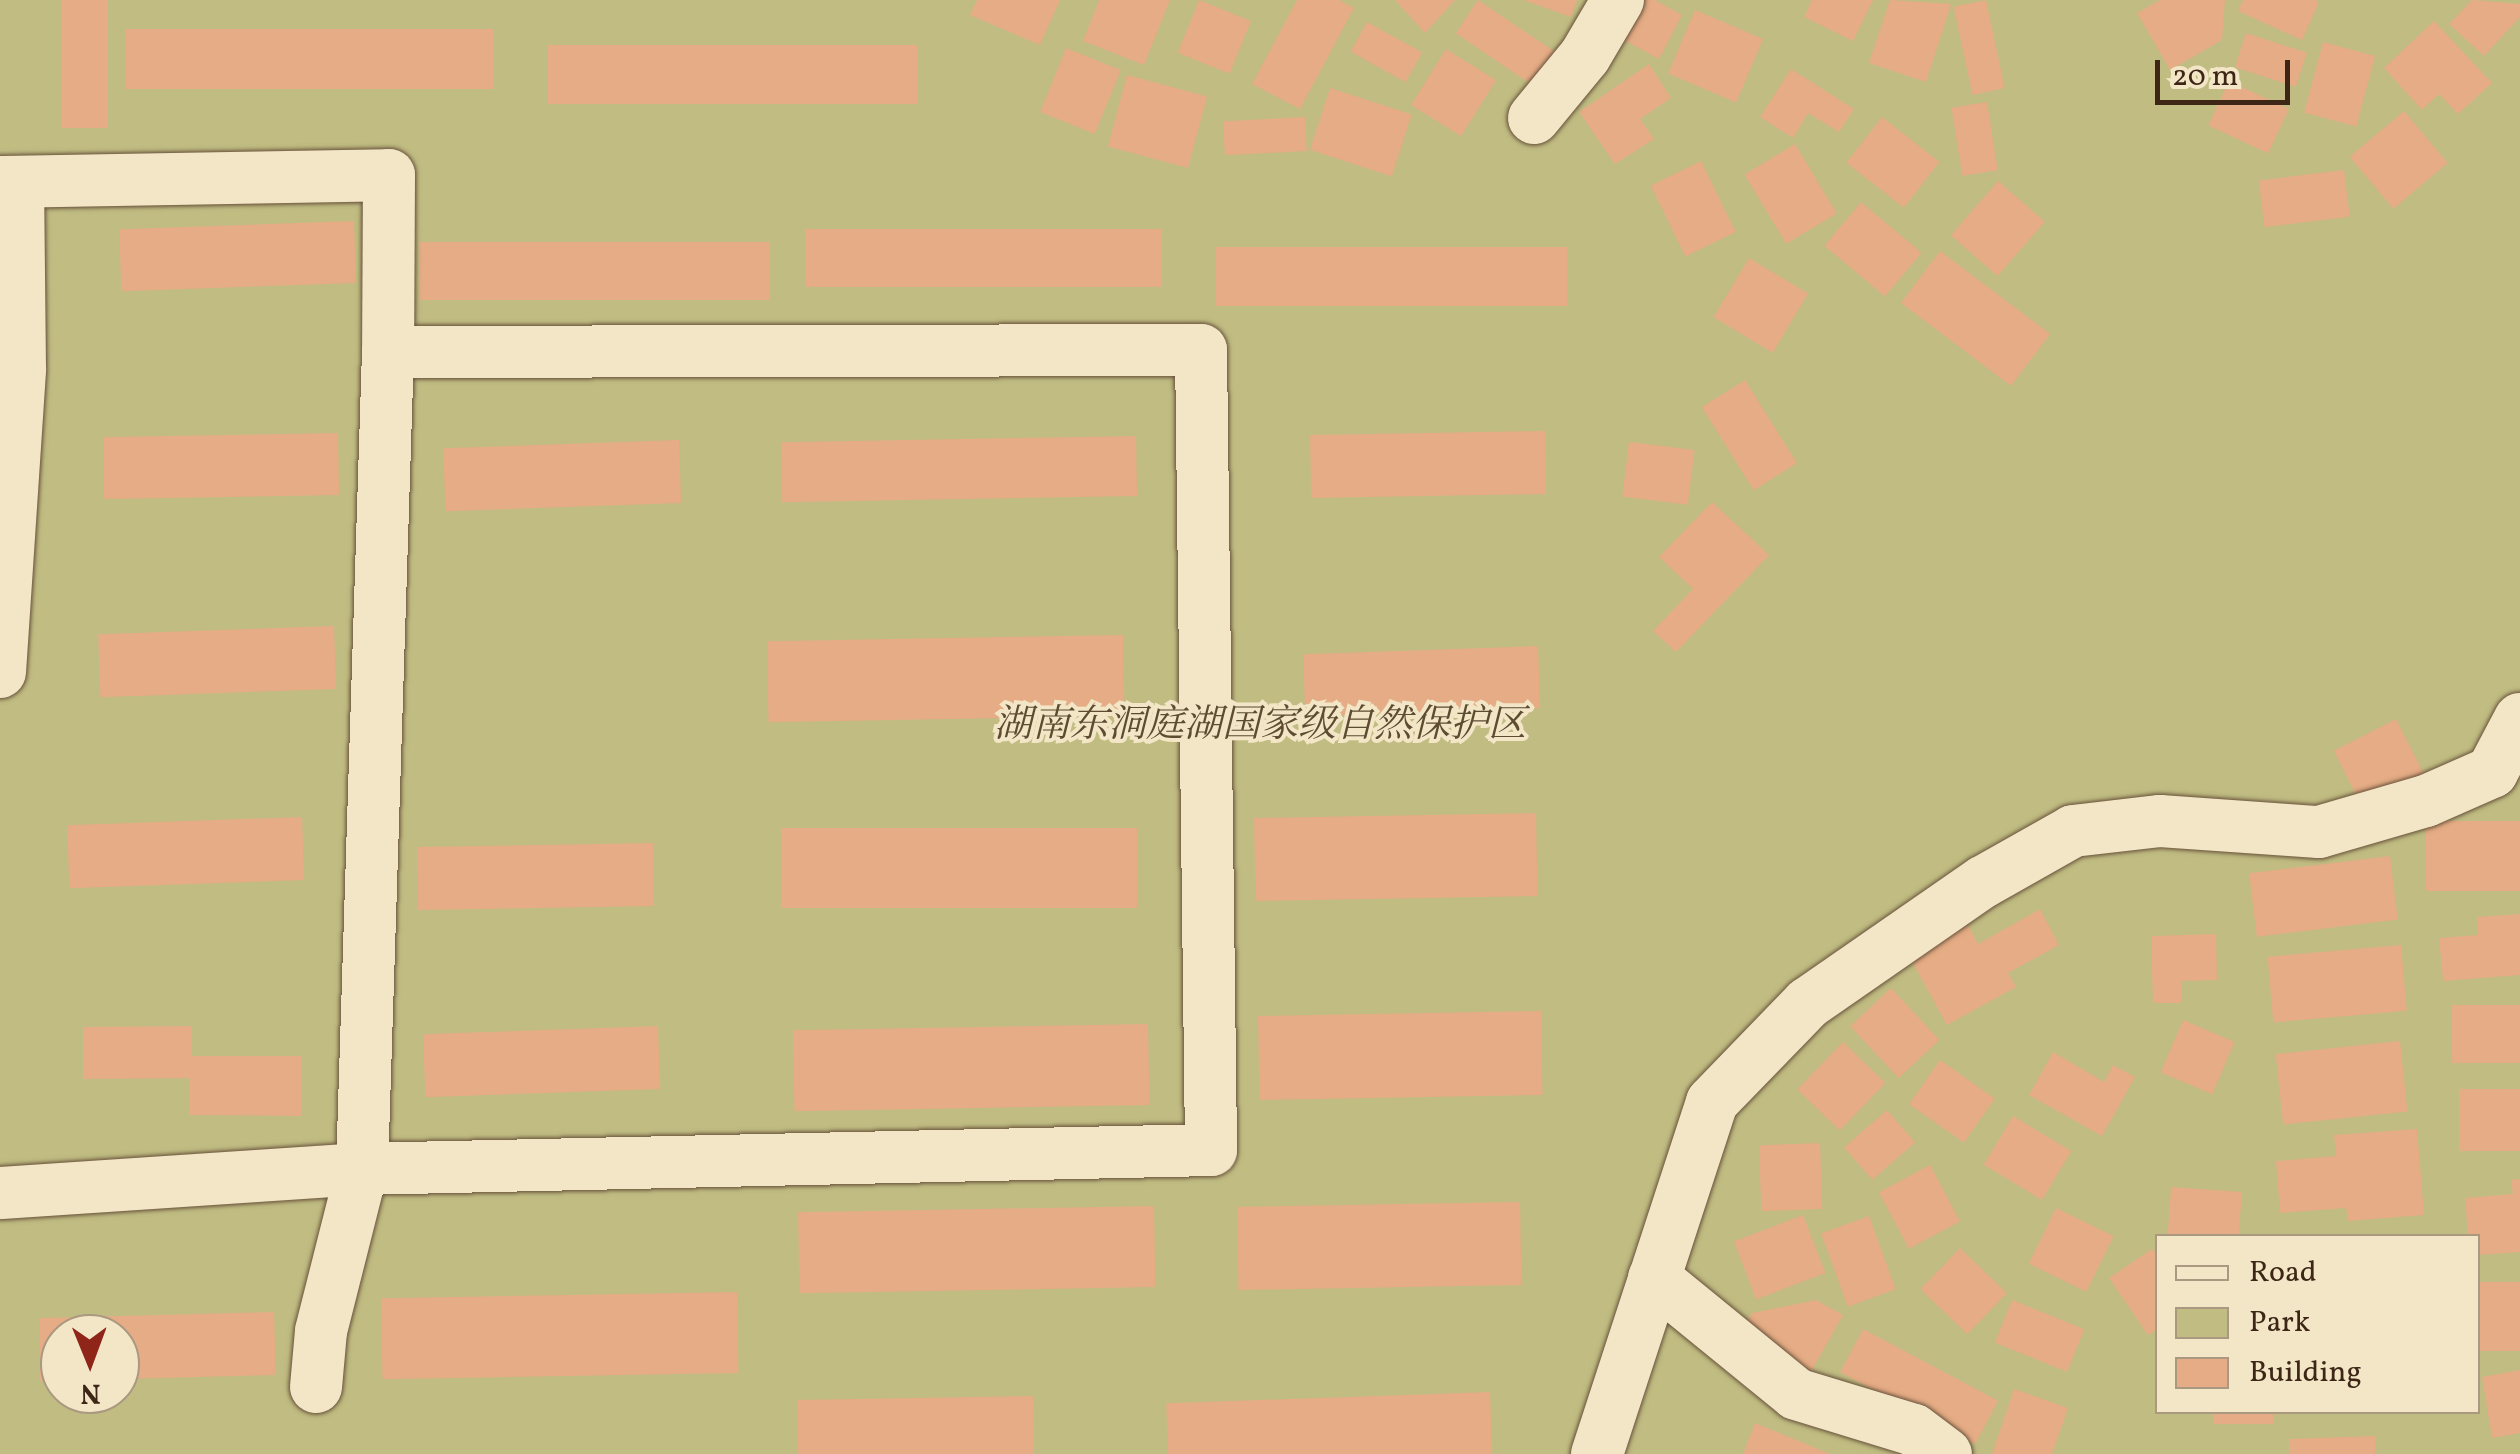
<!DOCTYPE html>
<meta charset="utf-8">
<style>
body{margin:0}
#map{position:relative;width:2520px;height:1454px;overflow:hidden;background:#ebd8a9;font-family:Vollkorn,"Noto Serif SC",serif}
div>[style]{position:absolute}
[style*='--x']{left:calc(var(--x)*1px);top:calc(var(--y)*1px);width:calc(var(--w)*1px);rotate:calc(var(--a)*1deg)}
.green>*{inset:0;background:#c0bc82}
.building>*{inset:0;background:#e5ac85;transform-origin:0 0}
.roads{filter:drop-shadow(0 0 2px #68523b) drop-shadow(0 0 2px #68523b)}
.minor>*{height:52px;margin:-26px;padding:0 26px;transform-origin:26px;border-radius:26px;background:#f2e6c7}
span{translate:-50% -50%;white-space:nowrap;text-align:center;line-height:1.15;-webkit-text-stroke:8px #f2e6c7;paint-order:stroke}
.park-label{font-size:38px;color:#5e4c31;font-style:italic}
.legend{position:absolute;left:2155px;top:1234px;width:325px;height:180px;box-sizing:border-box;background:#f2e6c7;border:2px solid #aa9980;margin:0;padding:12px 18px;list-style:none;font-size:30px;color:#3d2616}
.legend li{display:flex;align-items:center;gap:20px;height:50px}
.legend b{width:50px;border:2px solid #aa9980}
.north{position:absolute;left:40px;top:1314px;width:100px;height:100px;box-sizing:border-box;background:#f2e6c7;border:2px solid #aa9980;border-radius:50%;rotate:179deg;font-size:28px;font-weight:700;line-height:40px;text-align:center;color:#3d2616}
.north::after{content:'';display:block;margin:auto;width:35px;height:45px;background:#8f2418;clip-path:polygon(50% 0,100% 100%,50% 72%,0 100%)}
.scale{position:absolute;left:2155px;top:60px;width:135px;height:45px;box-sizing:border-box;border:5px solid #3d2616;border-top:0;padding-left:12px;font-size:30px;line-height:35px;white-space:nowrap;color:#3d2616;-webkit-text-stroke:8px #f2e6c7;paint-order:stroke}
</style>
<div id="map">
<div class="green">
<div style="clip-path:polygon(evenodd,0 0,2520px 0,2520px 1454px,0 1454px,0 0,2158px 1236px,2478px 1236px,2478px 1412px,2158px 1412px,2158px 1236px,0 0,60px 1334px,120px 1334px,120px 1394px,60px 1394px,60px 1334px)"></div>
</div>
<div class="building">
<div style="left:61px;top:0;width:47px;height:128px"></div>
<div style="clip-path:polygon(977px 0,1060px 0,1040px 45px,970px 15px)"></div>
<div style="clip-path:polygon(1099px 0,1170px 0,1144px 65px,1083px 41px)"></div>
<div style="left:1199px;top:0;width:56px;height:57px;rotate:22deg"></div>
<div style="clip-path:polygon(1297px 0,1339px 0,1354px 8px,1300px 109px,1252px 84px)"></div>
<div style="clip-path:polygon(1395px 0,1455px 0,1425px 33px)"></div>
<div style="left:1478px;top:0;width:93px;height:40px;rotate:34deg"></div>
<div style="clip-path:polygon(1523px 0,1577px 0,1571px 17px)"></div>
<div style="clip-path:polygon(1638px 0,1655px 0,1682px 15px,1659px 59px,1618px 37px)"></div>
<div style="clip-path:polygon(1812px 0,1873px 0,1853px 41px,1804px 17px)"></div>
<div style="clip-path:polygon(1890px 0,1951px 4px,1926px 82px,1869px 63px)"></div>
<div style="left:1986px;top:0;width:90px;height:33px;rotate:78deg"></div>
<div style="clip-path:polygon(2160px 0,2225px 0,2222px 40px,2170px 70px,2137px 13px)"></div>
<div style="clip-path:polygon(2243px 0,2315px 0,2319px 2px,2302px 40px,2238px 11px)"></div>
<div style="clip-path:polygon(2472px 0,2520px 4px,2520px 17px,2484px 56px,2449px 24px)"></div>
<div style="left:1695px;top:10px;width:74px;height:69px;rotate:23deg"></div>
<div style="clip-path:polygon(2434px 21px,2492px 83px,2458px 114px,2439px 94px,2422px 110px,2384px 68px)"></div>
<div style="left:1367px;top:22px;width:63px;height:34px;rotate:29deg"></div>
<div style="left:126px;top:29px;width:368px;height:60px"></div>
<div style="left:2246px;top:33px;width:64px;height:36px;rotate:18deg"></div>
<div style="left:2323px;top:42px;width:54px;height:73px;rotate:15deg"></div>
<div style="left:548px;top:45px;width:369px;height:59px"></div>
<div style="left:1066px;top:48px;width:59px;height:69px;rotate:22deg"></div>
<div style="left:1446px;top:49px;width:59px;height:66px;rotate:32deg"></div>
<div style="clip-path:polygon(1649px 64px,1671px 98px,1640px 119px,1654px 139px,1615px 164px,1579px 112px)"></div>
<div style="clip-path:polygon(1791px 69px,1854px 109px,1839px 132px,1808px 113px,1793px 138px,1760px 117px)"></div>
<div style="left:1127px;top:75px;width:83px;height:74px;rotate:15deg"></div>
<div style="left:2229px;top:81px;width:66px;height:49px;rotate:25deg"></div>
<div style="left:1330px;top:88px;width:86px;height:65px;rotate:18deg"></div>
<div style="left:1987px;top:102px;width:69px;height:36px;rotate:81deg"></div>
<div style="left:2404px;top:111px;width:68px;height:71px;rotate:50deg"></div>
<div style="left:1305px;top:117px;width:34px;height:82px;rotate:87deg"></div>
<div style="left:1882px;top:117px;width:73px;height:58px;rotate:38deg"></div>
<div style="left:1795px;top:144px;width:81px;height:59px;rotate:59deg"></div>
<div style="left:1701px;top:161px;width:79px;height:56px;rotate:64deg"></div>
<div style="left:2344px;top:170px;width:47px;height:86px;rotate:83deg"></div>
<div style="left:1998px;top:181px;width:62px;height:72px;rotate:41deg"></div>
<div style="left:1861px;top:202px;width:79px;height:57px;rotate:40deg"></div>
<div style="left:354px;top:221px;width:62px;height:235px;rotate:88deg"></div>
<div style="left:805px;top:229px;width:357px;height:58px"></div>
<div style="left:770px;top:242px;width:58px;height:351px;rotate:90deg"></div>
<div style="left:1216px;top:247px;width:351px;height:59px"></div>
<div style="left:1940px;top:251px;width:138px;height:65px;rotate:37deg"></div>
<div style="left:1749px;top:258px;width:69px;height:69px;rotate:31deg"></div>
<div style="left:1745px;top:380px;width:98px;height:51px;rotate:58deg"></div>
<div style="left:1545px;top:431px;width:63px;height:235px;rotate:89deg"></div>
<div style="left:338px;top:433px;width:62px;height:235px;rotate:89deg"></div>
<div style="left:1136px;top:436px;width:60px;height:355px;rotate:89deg"></div>
<div style="left:679px;top:440px;width:63px;height:236px;rotate:88deg"></div>
<div style="left:1629px;top:442px;width:66px;height:55px;rotate:7deg"></div>
<div style="clip-path:polygon(1712px 502px,1769px 555px,1676px 652px,1653px 631px,1693px 589px,1659px 557px)"></div>
<div style="left:334px;top:626px;width:63px;height:236px;rotate:88deg"></div>
<div style="left:1123px;top:635px;width:81px;height:356px;rotate:89deg"></div>
<div style="left:1538px;top:646px;width:62px;height:235px;rotate:88deg"></div>
<div style="left:2396px;top:719px;width:63px;height:70px;rotate:63deg"></div>
<div style="left:1536px;top:813px;width:83px;height:282px;rotate:89deg"></div>
<div style="left:302px;top:817px;width:63px;height:235px;rotate:88deg"></div>
<div style="left:2520px;top:821px;width:70px;height:94px;rotate:90deg"></div>
<div style="left:1137px;top:828px;width:80px;height:356px;rotate:90deg"></div>
<div style="left:653px;top:843px;width:63px;height:236px;rotate:89deg"></div>
<div style="left:2390px;top:856px;width:64px;height:142px;rotate:83deg"></div>
<div style="clip-path:polygon(2040px 909px,2059px 945px,2008px 973px,2016px 987px,1947px 1025px,1910px 958px,1968px 925px,1978px 944px)"></div>
<div style="clip-path:polygon(2520px 914px,2520px 975px,2443px 981px,2439px 938px,2478px 935px,2477px 917px)"></div>
<div style="clip-path:polygon(2216px 934px,2217px 980px,2181px 981px,2181px 1003px,2153px 1003px,2151px 936px)"></div>
<div style="left:2401px;top:945px;width:66px;height:134px;rotate:85deg"></div>
<div style="left:1891px;top:988px;width:71px;height:56px;rotate:47deg"></div>
<div style="left:2520px;top:1005px;width:58px;height:68px;rotate:90deg"></div>
<div style="left:1541px;top:1011px;width:84px;height:283px;rotate:89deg"></div>
<div style="left:2183px;top:1020px;width:56px;height:57px;rotate:23deg"></div>
<div style="left:1148px;top:1024px;width:81px;height:355px;rotate:89deg"></div>
<div style="clip-path:polygon(192px 1026px,192px 1056px,302px 1056px,302px 1116px,189px 1115px,189px 1078px,83px 1079px,83px 1027px)"></div>
<div style="left:658px;top:1026px;width:63px;height:235px;rotate:88deg"></div>
<div style="left:2400px;top:1041px;width:71px;height:125px;rotate:84deg"></div>
<div style="left:1843px;top:1042px;width:59px;height:66px;rotate:44deg"></div>
<div style="clip-path:polygon(2053px 1052px,2104px 1082px,2113px 1065px,2135px 1077px,2102px 1136px,2029px 1095px)"></div>
<div style="left:1940px;top:1060px;width:67px;height:54px;rotate:35deg"></div>
<div style="left:2520px;top:1089px;width:62px;height:61px;rotate:90deg"></div>
<div style="left:1887px;top:1110px;width:43px;height:57px;rotate:49deg"></div>
<div style="left:2013px;top:1116px;width:68px;height:57px;rotate:31deg"></div>
<div style="clip-path:polygon(2417px 1129px,2424px 1215px,2348px 1221px,2346px 1208px,2280px 1213px,2276px 1161px,2336px 1156px,2334px 1135px)"></div>
<div style="left:1820px;top:1143px;width:66px;height:61px;rotate:88deg"></div>
<div style="left:1930px;top:1165px;width:64px;height:58px;rotate:62deg"></div>
<div style="clip-path:polygon(2520px 1179px,2520px 1252px,2478px 1255px,2478px 1236px,2468px 1236px,2465px 1198px,2513px 1194px,2511px 1180px)"></div>
<div style="left:2171px;top:1187px;width:71px;height:49px;rotate:4deg"></div>
<div style="left:1520px;top:1202px;width:83px;height:283px;rotate:89deg"></div>
<div style="left:1154px;top:1206px;width:81px;height:356px;rotate:89deg"></div>
<div style="left:2056px;top:1208px;width:64px;height:62px;rotate:26deg"></div>
<div style="left:1803px;top:1215px;width:62px;height:74px;rotate:69deg"></div>
<div style="left:1869px;top:1216px;width:78px;height:51px;rotate:70deg"></div>
<div style="left:1960px;top:1248px;width:65px;height:57px;rotate:44deg"></div>
<div style="clip-path:polygon(2152px 1249px,2158px 1257px,2158px 1329px,2148px 1335px,2109px 1278px)"></div>
<div style="left:2520px;top:1282px;width:69px;height:42px;rotate:90deg"></div>
<div style="left:737px;top:1292px;width:81px;height:356px;rotate:89deg"></div>
<div style="clip-path:polygon(1816px 1300px,1843px 1315px,1807px 1379px,1737px 1339px,1752px 1313px)"></div>
<div style="left:2012px;top:1300px;width:78px;height:46px;rotate:22deg"></div>
<div style="clip-path:polygon(274px 1312px,276px 1375px,120px 1379px,120px 1334px,60px 1334px,60px 1381px,40px 1381px,39px 1318px)"></div>
<div style="left:1863px;top:1329px;width:153px;height:49px;rotate:28deg"></div>
<div style="clip-path:polygon(2520px 1370px,2520px 1433px,2492px 1438px,2482px 1377px)"></div>
<div style="clip-path:polygon(2014px 1389px,2068px 1408px,2052px 1454px,1992px 1454px)"></div>
<div style="left:1490px;top:1392px;width:62px;height:324px;rotate:88deg"></div>
<div style="left:1033px;top:1396px;width:58px;height:236px;rotate:89deg"></div>
<div style="left:2213px;top:1412px;width:60px;height:12px"></div>
<div style="clip-path:polygon(1755px 1423px,1830px 1454px,1743px 1454px)"></div>
<div style="clip-path:polygon(2375px 1436px,2375px 1454px,2289px 1454px,2289px 1439px)"></div>
</div>
<div class="roads">
<div class="minor">
<div style="--x:1534;--y:118;--w:80;--a:-50.6"></div>
<div style="--x:1585;--y:56;--w:65;--a:-59.5"></div>
<div style="--x:0;--y:182;--w:389;--a:-1"></div>
<div style="--x:389;--y:175;--w:177;--a:90.3"></div>
<div style="--x:388;--y:352;--w:813;--a:-0.14"></div>
<div style="--x:1201;--y:350;--w:800;--a:89.28"></div>
<div style="--x:1211;--y:1150;--w:849;--a:178.72"></div>
<div style="--x:362;--y:1169;--w:363;--a:176.2"></div>
<div style="--x:0;--y:672;--w:304;--a:-86.2"></div>
<div style="--x:20;--y:369;--w:186;--a:-90.6"></div>
<div style="--x:1654;--y:1278;--w:183;--a:39.2"></div>
<div style="--x:1796;--y:1394;--w:123;--a:17"></div>
<div style="--x:1914;--y:1430;--w:40;--a:37"></div>
<div style="--x:316;--y:1387;--w:56;--a:-84.9"></div>
<div style="--x:321;--y:1331;--w:167;--a:-75.8"></div>
<div style="--x:362;--y:1169;--w:817;--a:-88.18"></div>
<div style="--x:1597;--y:1454;--w:370;--a:-71.9"></div>
<div style="--x:1712;--y:1102;--w:138;--a:-45.9"></div>
<div style="--x:1808;--y:1003;--w:213;--a:-34.7"></div>
<div style="--x:1983;--y:882;--w:103;--a:-29.5"></div>
<div style="--x:2073;--y:831;--w:88;--a:-6.6"></div>
<div style="--x:2160;--y:821;--w:159;--a:4"></div>
<div style="--x:2319;--y:832;--w:111;--a:-16.2"></div>
<div style="--x:2426;--y:801;--w:72;--a:-23.7"></div>
<div style="--x:2492;--y:772;--w:60;--a:-62.2"></div>
</div>
</div>
<div class="park-label">
<span style="left:1260px;top:727px">湖南东洞庭湖国家级自然保护区</span>
</div>
<ul class="legend">
<li><b style="height:12px;background:#f2e6c7"></b>Road</li>
<li><b style="height:28px;background:#c0bc82"></b>Park</li>
<li><b style="height:28px;background:#e5ac85"></b>Building</li>
</ul>
<div class="north">N</div>
<div class="scale">20 m</div>
</div>
